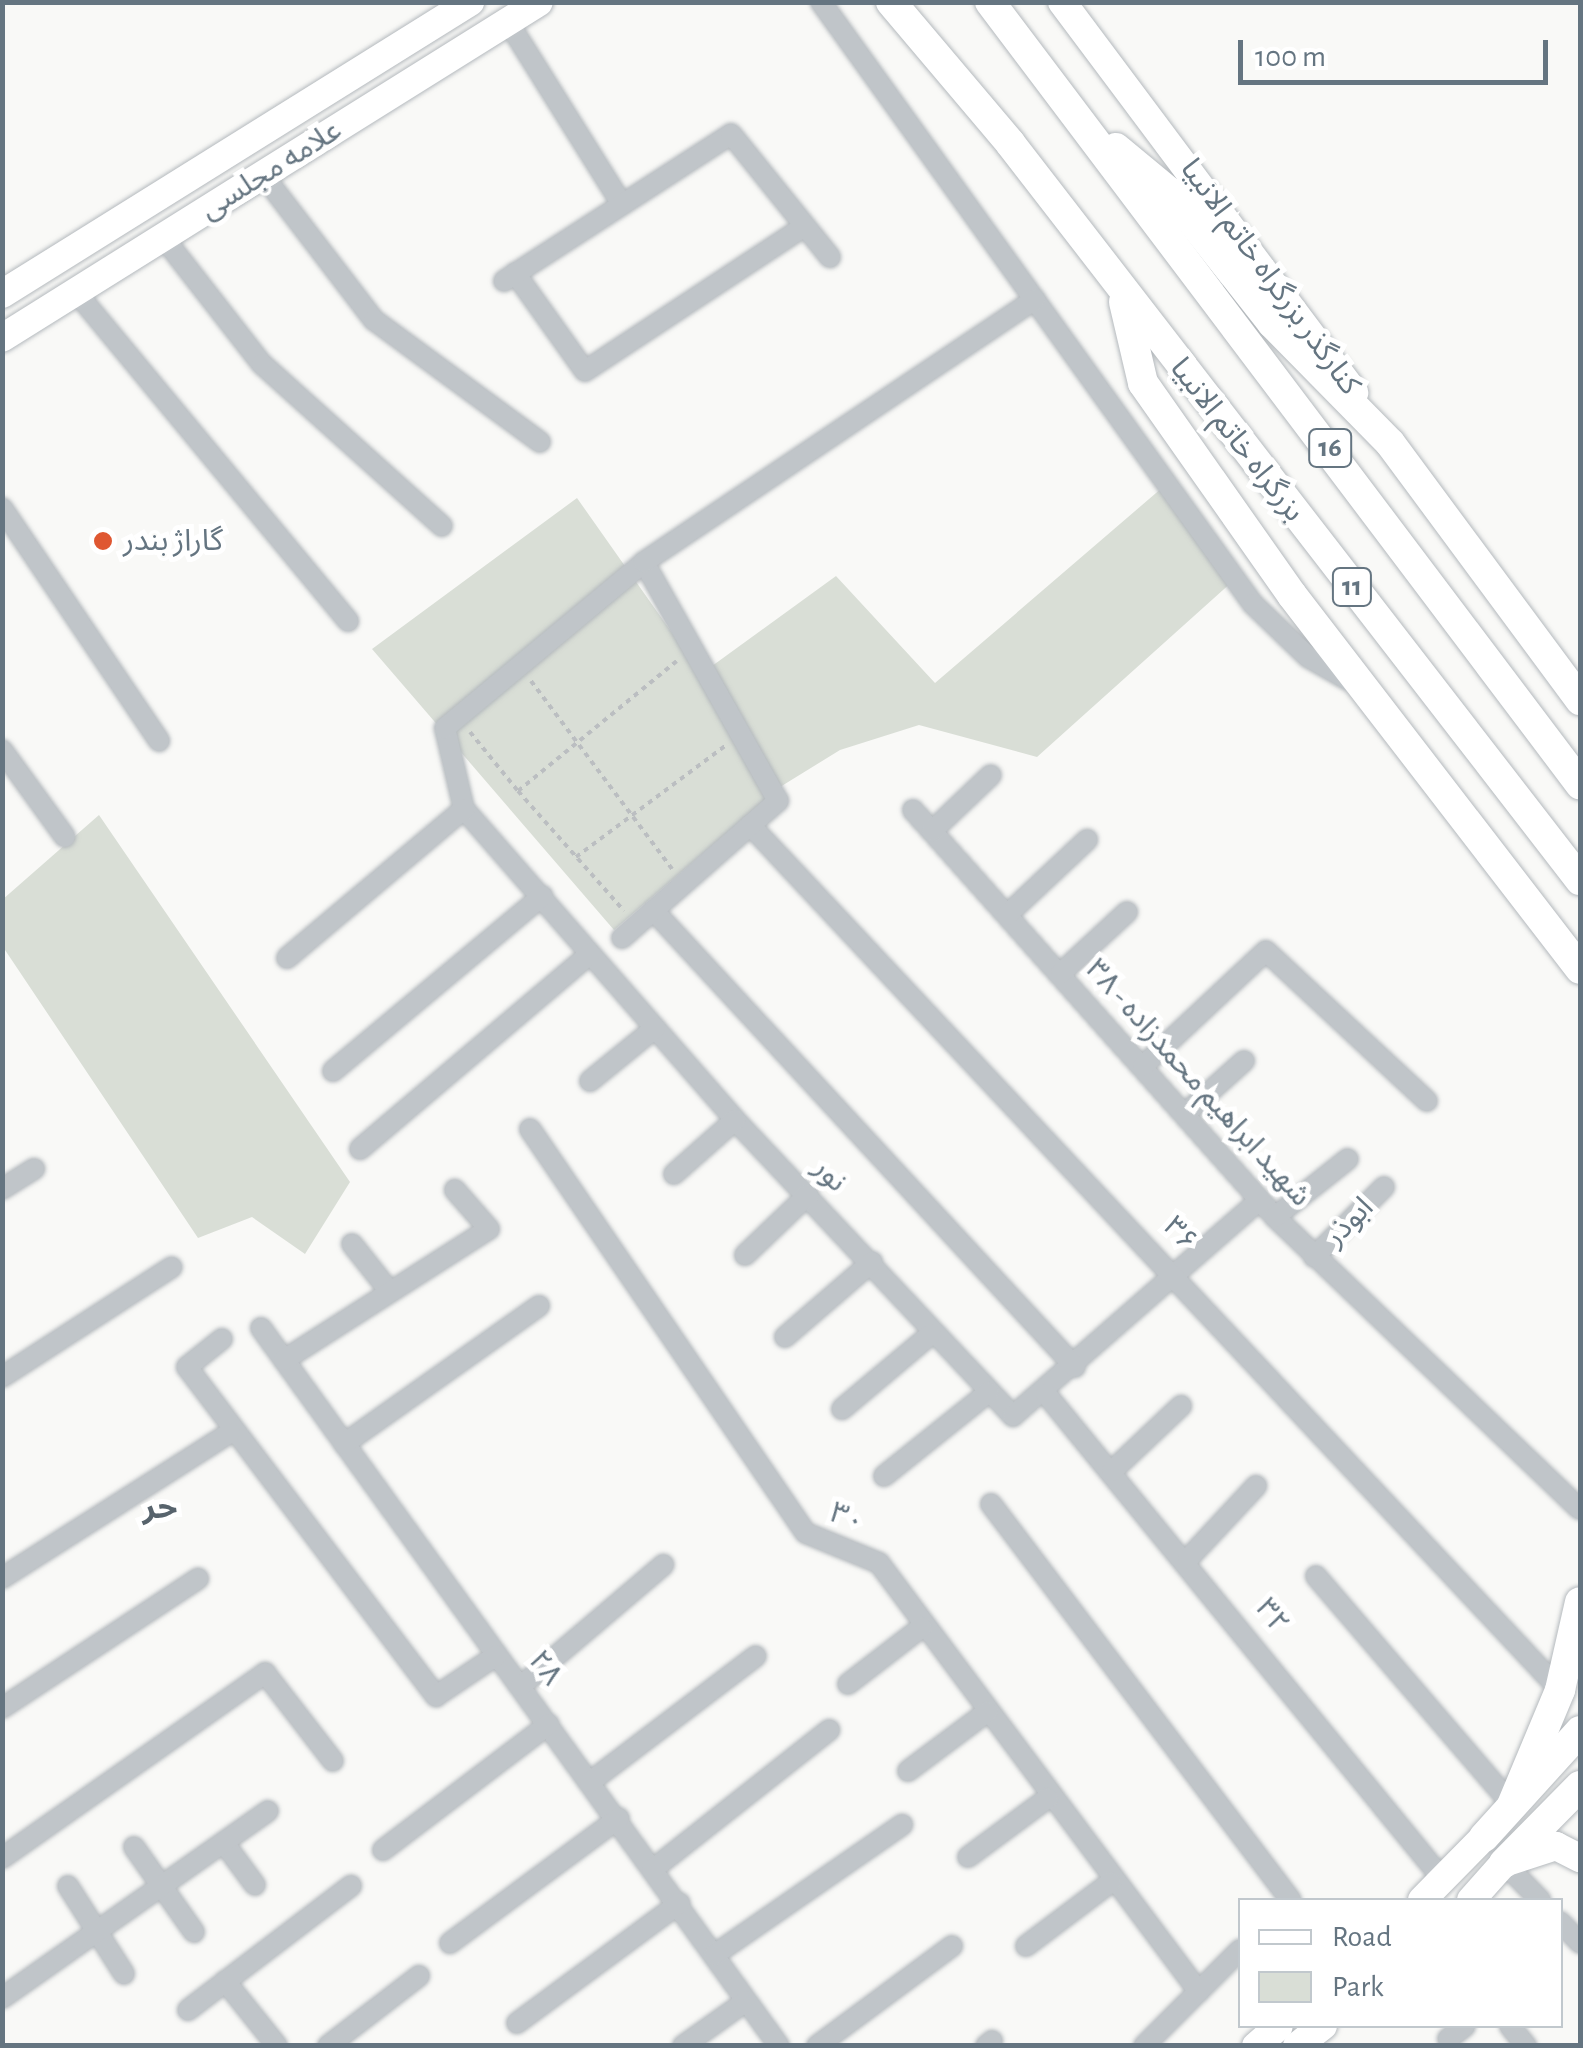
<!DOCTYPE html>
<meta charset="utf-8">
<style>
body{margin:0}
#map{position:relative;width:1583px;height:2048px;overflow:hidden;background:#f9f9f7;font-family:"Alegreya Sans","Noto Sans Arabic",sans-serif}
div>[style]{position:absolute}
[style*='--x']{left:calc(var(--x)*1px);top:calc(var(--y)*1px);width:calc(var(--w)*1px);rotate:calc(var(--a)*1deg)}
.green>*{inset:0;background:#d9ded6}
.path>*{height:4px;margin-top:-2px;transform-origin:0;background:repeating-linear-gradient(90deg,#bbbec1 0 5px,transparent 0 10px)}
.roads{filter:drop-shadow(0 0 2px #b4b9bd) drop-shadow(0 0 2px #b4b9bd)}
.minor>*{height:20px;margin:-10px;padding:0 10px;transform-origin:10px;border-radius:10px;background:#c0c5c9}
.major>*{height:28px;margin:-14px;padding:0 14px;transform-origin:14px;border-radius:14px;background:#fff}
.highway>*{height:30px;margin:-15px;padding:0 15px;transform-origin:15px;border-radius:15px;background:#fff}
.dots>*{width:28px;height:28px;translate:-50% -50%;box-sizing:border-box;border:5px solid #fff;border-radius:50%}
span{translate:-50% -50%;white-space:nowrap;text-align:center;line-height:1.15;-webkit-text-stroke:10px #fff;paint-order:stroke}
.shield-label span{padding:2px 8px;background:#fff;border:2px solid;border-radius:8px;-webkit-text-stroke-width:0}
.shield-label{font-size:28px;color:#657581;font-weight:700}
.street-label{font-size:30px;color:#657581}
.poi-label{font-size:30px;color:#657581}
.left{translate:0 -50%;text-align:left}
.neighbourhood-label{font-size:32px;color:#57636c;font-weight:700}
.frame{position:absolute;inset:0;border:5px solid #657581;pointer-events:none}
.legend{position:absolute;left:1238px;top:1898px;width:325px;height:130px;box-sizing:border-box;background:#fff;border:2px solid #c1c8cd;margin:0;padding:12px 18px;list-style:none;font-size:30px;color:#657581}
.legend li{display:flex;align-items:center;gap:20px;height:50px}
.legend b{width:50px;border:2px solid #c1c8cd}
.scale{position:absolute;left:1238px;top:40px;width:310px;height:45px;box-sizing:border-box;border:5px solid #657581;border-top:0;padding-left:12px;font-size:30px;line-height:35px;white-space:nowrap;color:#657581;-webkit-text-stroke:8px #fff;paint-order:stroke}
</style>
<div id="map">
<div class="green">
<div style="clip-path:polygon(1163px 487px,1233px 581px,1037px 757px,919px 725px,840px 750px,780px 787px,614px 930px,372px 649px,577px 498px,701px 674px,836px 576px,935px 683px)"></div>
<div style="clip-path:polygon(99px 815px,350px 1182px,305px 1254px,252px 1217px,198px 1238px,3px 947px,2px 900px)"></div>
</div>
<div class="path">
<div style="--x:531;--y:681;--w:235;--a:53.1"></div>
<div style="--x:470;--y:732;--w:76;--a:50.9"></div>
<div style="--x:518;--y:791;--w:205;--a:-39.3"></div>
<div style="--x:518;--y:791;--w:160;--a:48.5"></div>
<div style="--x:576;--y:857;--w:186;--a:-36.7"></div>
</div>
<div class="roads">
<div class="minor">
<div style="--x:821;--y:2;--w:741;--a:54.34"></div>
<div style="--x:1253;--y:604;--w:76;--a:43.9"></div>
<div style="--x:1308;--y:657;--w:51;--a:29.6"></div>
<div style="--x:508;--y:22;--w:211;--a:58"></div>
<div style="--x:263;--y:175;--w:183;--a:52.6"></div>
<div style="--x:374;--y:320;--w:206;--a:36.3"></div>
<div style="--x:163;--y:237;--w:161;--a:52.1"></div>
<div style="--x:262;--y:364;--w:242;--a:42"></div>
<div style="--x:515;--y:273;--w:120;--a:54.5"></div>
<div style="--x:585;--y:371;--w:263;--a:-33.4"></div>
<div style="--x:504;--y:281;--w:270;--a:-32.9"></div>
<div style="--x:731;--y:134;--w:158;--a:51.2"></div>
<div style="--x:76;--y:292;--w:427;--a:50.4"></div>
<div style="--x:2;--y:508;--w:281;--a:56"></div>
<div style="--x:2;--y:750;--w:107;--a:54.1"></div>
<div style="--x:464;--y:809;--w:413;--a:48.9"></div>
<div style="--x:735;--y:1120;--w:406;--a:46.8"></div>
<div style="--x:1013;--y:1416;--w:327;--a:-41.2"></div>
<div style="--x:464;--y:809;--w:83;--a:-103.2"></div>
<div style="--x:445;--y:728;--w:259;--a:-39.8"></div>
<div style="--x:913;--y:810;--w:545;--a:48.35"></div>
<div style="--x:1275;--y:1217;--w:422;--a:43.8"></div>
<div style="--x:750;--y:825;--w:1185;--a:46.88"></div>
<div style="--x:932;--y:831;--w:81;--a:-43.5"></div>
<div style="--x:653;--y:910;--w:622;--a:47.28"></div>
<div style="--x:1007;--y:915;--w:110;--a:-43.2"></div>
<div style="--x:622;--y:938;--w:208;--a:-41.3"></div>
<div style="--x:778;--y:801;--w:274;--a:-119.3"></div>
<div style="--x:644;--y:562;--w:471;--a:-33.9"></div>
<div style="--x:287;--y:958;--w:231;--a:-40.1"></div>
<div style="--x:1061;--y:973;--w:90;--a:-42.7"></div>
<div style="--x:1143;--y:1066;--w:168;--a:-43.1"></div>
<div style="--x:1266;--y:951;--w:220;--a:43"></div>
<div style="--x:333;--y:1071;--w:273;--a:-39.9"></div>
<div style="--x:590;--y:1081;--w:84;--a:-39.2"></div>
<div style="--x:1186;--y:1113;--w:78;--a:-41.9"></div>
<div style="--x:530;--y:1129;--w:489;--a:55.7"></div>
<div style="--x:806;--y:1533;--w:79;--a:22.3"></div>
<div style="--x:879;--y:1563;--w:535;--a:53.28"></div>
<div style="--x:360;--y:1149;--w:302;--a:-40.3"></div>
<div style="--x:674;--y:1174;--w:81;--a:-41.5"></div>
<div style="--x:2;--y:1189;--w:38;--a:-32"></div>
<div style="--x:1275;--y:1217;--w:93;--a:-38.5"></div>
<div style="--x:352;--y:1244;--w:61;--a:51.6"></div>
<div style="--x:745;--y:1255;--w:87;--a:-43.6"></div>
<div style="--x:1314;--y:1257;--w:99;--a:-45"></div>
<div style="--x:261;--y:1328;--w:885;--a:54.19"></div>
<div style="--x:785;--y:1337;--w:115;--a:-40.8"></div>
<div style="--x:222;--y:1339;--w:45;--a:141.3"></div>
<div style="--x:187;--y:1367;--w:413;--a:52.9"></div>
<div style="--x:436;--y:1696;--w:73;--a:-33.9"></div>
<div style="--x:284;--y:1360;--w:243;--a:-32.6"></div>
<div style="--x:489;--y:1229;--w:52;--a:-131.1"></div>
<div style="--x:2;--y:1377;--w:202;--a:-32.9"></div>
<div style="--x:1046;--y:1394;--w:629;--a:50.74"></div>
<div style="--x:842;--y:1409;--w:116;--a:-40.1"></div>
<div style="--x:344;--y:1444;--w:239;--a:-35.3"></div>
<div style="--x:1112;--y:1471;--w:95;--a:-43.3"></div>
<div style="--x:884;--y:1476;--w:134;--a:-38.7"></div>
<div style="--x:991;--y:1504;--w:497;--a:52.9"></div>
<div style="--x:1188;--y:1559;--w:100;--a:-47"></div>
<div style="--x:1316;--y:1576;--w:301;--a:49.4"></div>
<div style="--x:2;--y:1578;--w:270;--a:-32.5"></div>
<div style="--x:848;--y:1684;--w:93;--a:-37.6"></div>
<div style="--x:521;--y:1686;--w:187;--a:-40.4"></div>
<div style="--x:2;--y:1708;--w:235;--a:-33.4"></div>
<div style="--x:908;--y:1771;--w:99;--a:-36.8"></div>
<div style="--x:590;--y:1782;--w:208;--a:-37.2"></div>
<div style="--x:224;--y:1843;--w:52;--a:53.6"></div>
<div style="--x:134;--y:1847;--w:104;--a:54.8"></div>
<div style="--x:383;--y:1850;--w:208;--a:-37.2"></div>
<div style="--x:968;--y:1857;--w:99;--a:-36.4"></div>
<div style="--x:2;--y:1858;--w:322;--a:-35.1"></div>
<div style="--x:265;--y:1673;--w:111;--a:52.3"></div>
<div style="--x:1504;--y:1863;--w:52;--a:45.8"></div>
<div style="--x:652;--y:1870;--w:226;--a:-38.3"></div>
<div style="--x:68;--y:1886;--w:104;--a:57.5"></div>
<div style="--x:1560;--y:1922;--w:29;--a:46"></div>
<div style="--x:450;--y:1943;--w:210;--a:-36.5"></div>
<div style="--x:1026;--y:1946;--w:106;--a:-37"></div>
<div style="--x:714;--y:1955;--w:229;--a:-34.7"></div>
<div style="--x:225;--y:1981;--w:83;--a:51.3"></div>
<div style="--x:2;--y:1998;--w:325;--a:-35.1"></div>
<div style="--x:188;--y:2010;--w:205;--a:-37.3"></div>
<div style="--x:517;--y:2023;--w:202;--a:-36.4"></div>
<div style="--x:1510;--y:2026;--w:26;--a:51"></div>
<div style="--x:1448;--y:2039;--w:21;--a:-37"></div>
<div style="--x:328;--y:2046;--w:115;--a:-37.6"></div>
<div style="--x:683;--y:2046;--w:77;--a:-35.5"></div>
<div style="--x:817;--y:2046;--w:168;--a:-36.5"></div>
<div style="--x:986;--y:2046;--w:8;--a:-40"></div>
<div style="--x:1144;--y:2046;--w:136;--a:-45"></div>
</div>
<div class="major">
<div style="--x:1062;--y:2;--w:488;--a:53.2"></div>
<div style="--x:2;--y:294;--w:552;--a:-31.96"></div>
<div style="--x:2;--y:338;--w:633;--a:-32.03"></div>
<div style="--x:1422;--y:1900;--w:88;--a:-45.5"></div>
<div style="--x:1471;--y:1900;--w:50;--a:-48.3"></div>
<div style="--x:1504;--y:1863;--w:55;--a:-18.1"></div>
<div style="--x:1556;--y:1846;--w:27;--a:27"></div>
<div style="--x:1256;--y:2046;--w:30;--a:-41"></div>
<div style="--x:1297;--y:2046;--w:33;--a:-38"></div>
</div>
<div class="highway">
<div style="--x:891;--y:2;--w:185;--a:49.8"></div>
<div style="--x:1010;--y:143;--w:932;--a:52.28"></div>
<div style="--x:990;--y:2;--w:980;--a:52.97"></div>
<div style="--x:1116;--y:148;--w:69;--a:39.7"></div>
<div style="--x:1169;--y:192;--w:167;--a:51.8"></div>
<div style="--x:1272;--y:323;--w:168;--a:45.5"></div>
<div style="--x:1390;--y:443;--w:320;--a:53.5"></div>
<div style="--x:1124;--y:302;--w:83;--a:76.8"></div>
<div style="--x:1143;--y:383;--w:259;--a:54.9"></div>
<div style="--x:1292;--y:595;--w:472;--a:52.4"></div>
<div style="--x:1512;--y:1805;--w:125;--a:-67.3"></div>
<div style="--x:1560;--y:1690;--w:90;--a:-77.2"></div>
<div style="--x:1484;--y:1837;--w:143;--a:-47.8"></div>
<div style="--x:1504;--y:1863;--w:108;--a:-45.4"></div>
</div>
</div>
<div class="dots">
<div style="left:103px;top:541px;background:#df5731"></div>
</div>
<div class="shield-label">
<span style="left:1330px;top:448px">16</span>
<span style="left:1352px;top:587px">11</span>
</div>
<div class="street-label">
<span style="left:271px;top:170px;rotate:-32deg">علامه مجلسی</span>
<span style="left:1270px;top:277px;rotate:54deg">کنارگذر بزرگراه خاتم الانبیا</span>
<span style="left:1237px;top:440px;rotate:52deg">بزرگراه خاتم الانبیا</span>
<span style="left:1198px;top:1083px;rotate:48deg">شهید ابراهیم محمدزاده - ۳۸</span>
<span style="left:830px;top:1175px;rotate:46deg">نور</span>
<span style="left:1349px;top:1222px;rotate:-45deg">ابوذر</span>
<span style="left:1180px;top:1234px;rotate:47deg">۳۶</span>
<span style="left:847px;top:1518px;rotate:22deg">۳۰</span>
<span style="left:1272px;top:1616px;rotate:52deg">۳۲</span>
<span style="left:545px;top:1668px;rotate:53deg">۲۸</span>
</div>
<div class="poi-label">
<span class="left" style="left:123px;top:541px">گاراژ بندر</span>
</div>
<div class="neighbourhood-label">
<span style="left:160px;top:1508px">حر</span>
</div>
<div class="frame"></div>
<ul class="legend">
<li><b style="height:12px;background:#fff"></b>Road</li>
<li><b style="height:28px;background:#d9ded6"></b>Park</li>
</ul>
<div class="scale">100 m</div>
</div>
